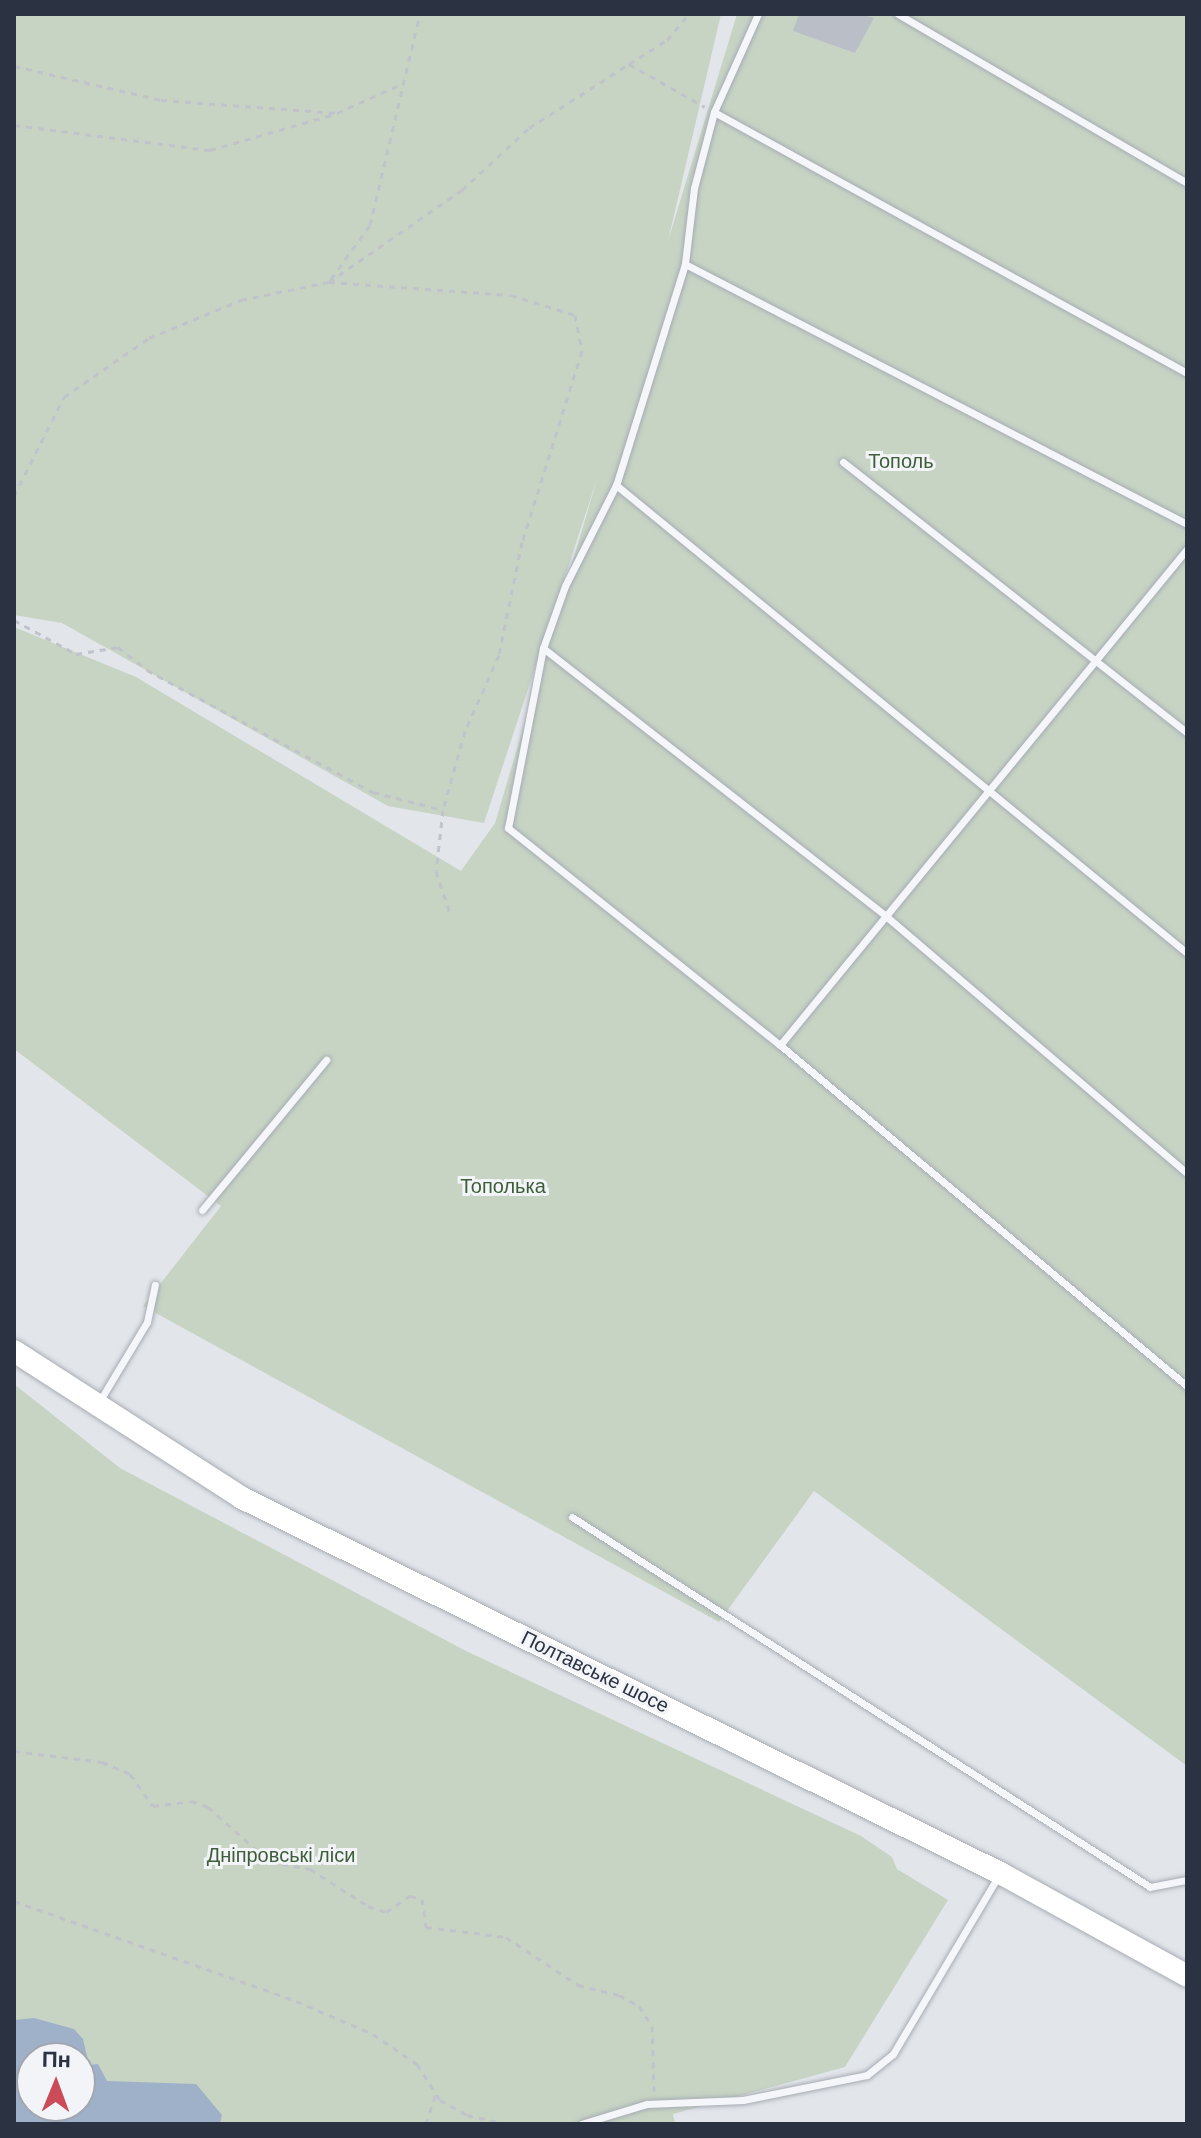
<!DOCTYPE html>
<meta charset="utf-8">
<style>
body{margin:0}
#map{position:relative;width:1201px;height:2138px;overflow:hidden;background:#e2e5ea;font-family:"DM Sans",sans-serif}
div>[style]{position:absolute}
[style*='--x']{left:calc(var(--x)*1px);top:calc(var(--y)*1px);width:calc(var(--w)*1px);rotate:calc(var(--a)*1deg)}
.green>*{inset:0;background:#c7d4c4}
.water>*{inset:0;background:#9fb1c9}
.building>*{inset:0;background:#babec7}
.path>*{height:3px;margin-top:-1.5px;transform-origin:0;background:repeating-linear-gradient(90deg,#c0c3c9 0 6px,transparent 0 12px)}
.roads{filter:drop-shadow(0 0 2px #a7acb4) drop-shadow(0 0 2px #a7acb4)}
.service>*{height:7px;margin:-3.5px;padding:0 3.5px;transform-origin:3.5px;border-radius:3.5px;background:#f5f6f9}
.primary>*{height:22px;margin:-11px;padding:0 11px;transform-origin:11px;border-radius:11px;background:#fff}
span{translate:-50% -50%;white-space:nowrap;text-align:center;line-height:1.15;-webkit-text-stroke:6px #f2f4f8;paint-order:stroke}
.park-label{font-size:20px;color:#3d5e38}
.street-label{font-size:20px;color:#2b3242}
.frame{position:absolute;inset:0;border:16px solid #2b3242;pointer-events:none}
.north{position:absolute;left:16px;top:2042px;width:80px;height:80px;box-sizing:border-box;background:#f2f4f8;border:2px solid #a2a6af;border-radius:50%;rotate:1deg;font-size:22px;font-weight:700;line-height:32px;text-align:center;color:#2b3242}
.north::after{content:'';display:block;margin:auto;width:28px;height:36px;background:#cb4b58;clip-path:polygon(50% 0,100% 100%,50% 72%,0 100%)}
</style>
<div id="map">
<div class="green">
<div style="clip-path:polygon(14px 14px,721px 14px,668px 241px,737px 14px,1187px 14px,1187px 1766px,814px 1491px,719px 1622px,143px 1306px,221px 1206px,14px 1049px,14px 627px,136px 677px,461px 871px,495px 823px,598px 476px,484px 823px,388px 806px,62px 623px,14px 615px)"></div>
<div style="clip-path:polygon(evenodd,14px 1384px,120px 1468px,466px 1651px,861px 1836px,892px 1857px,897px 1869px,948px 1900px,845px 2067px,673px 2114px,675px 2124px,14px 2124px,14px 1384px,32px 2058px,80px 2058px,80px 2106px,32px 2106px,32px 2058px)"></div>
</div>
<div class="water">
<div style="clip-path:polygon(evenodd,34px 2018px,74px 2029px,83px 2039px,89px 2065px,98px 2064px,107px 2081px,196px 2084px,222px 2115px,220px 2124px,14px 2124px,14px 2020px,34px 2018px,32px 2058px,80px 2058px,80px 2106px,32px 2106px,32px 2058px)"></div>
</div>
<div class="building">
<div style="clip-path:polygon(799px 14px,859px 14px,874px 18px,855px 53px,793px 31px)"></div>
</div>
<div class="path">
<div style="--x:629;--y:64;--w:45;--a:-32.3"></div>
<div style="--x:667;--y:40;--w:34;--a:-50"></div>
<div style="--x:14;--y:66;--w:151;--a:13"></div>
<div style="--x:161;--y:100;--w:176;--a:4.2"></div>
<div style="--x:337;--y:113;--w:73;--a:-24.1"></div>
<div style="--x:14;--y:125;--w:198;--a:7.3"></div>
<div style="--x:210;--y:150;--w:130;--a:-16.1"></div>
<div style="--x:331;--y:279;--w:67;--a:-54.2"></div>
<div style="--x:370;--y:225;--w:217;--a:-76.7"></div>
<div style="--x:329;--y:282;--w:162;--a:-34.7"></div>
<div style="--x:462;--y:190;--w:91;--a:-42.8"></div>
<div style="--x:529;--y:128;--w:119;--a:-32.6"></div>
<div style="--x:629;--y:64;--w:87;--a:29.5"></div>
<div style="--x:14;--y:496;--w:111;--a:-63.2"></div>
<div style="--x:64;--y:397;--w:103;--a:-34.8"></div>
<div style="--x:149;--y:338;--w:100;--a:-22.4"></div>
<div style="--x:241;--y:300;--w:90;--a:-11.6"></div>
<div style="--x:329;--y:282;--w:182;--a:4.1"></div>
<div style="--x:511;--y:295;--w:67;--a:17.4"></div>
<div style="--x:575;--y:315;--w:37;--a:79"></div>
<div style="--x:582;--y:351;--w:200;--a:107.4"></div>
<div style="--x:522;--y:542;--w:115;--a:101.5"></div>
<div style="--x:499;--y:655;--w:83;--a:114.1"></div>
<div style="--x:465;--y:731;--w:82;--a:105.6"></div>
<div style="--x:443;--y:810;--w:61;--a:96.5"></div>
<div style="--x:436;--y:871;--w:48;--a:71.9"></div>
<div style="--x:14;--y:620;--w:71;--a:28.7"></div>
<div style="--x:76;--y:654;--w:43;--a:-9.5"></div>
<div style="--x:118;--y:647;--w:37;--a:38"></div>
<div style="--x:147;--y:670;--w:257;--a:28.4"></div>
<div style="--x:373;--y:792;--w:72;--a:14.4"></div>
<div style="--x:14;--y:1751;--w:89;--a:7.1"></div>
<div style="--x:102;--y:1762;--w:30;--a:23"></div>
<div style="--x:130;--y:1774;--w:39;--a:54"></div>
<div style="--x:153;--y:1806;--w:38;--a:-7"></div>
<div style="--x:191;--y:1801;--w:18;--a:19"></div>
<div style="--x:208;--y:1807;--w:83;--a:41.6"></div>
<div style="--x:270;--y:1862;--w:41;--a:9.9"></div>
<div style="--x:310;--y:1869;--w:69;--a:32.5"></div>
<div style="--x:368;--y:1906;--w:19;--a:18"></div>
<div style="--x:386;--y:1912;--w:29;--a:-34"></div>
<div style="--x:410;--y:1896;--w:12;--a:14"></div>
<div style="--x:422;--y:1899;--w:28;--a:82"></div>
<div style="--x:426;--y:1927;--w:81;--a:7.1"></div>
<div style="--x:506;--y:1937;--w:87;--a:33.7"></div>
<div style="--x:578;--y:1985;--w:42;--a:13.7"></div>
<div style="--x:619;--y:1995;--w:23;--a:29"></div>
<div style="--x:639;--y:2006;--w:24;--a:57"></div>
<div style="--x:652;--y:2026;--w:65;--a:88.2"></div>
<div style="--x:14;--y:1901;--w:299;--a:19.5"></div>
<div style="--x:296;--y:2001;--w:84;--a:23.2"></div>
<div style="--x:373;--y:2034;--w:53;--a:34.3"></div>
<div style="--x:417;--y:2064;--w:43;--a:57.4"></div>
<div style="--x:440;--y:2100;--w:31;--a:29"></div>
<div style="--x:467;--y:2115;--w:41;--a:12.7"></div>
<div style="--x:426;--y:2124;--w:33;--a:-72"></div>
</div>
<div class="roads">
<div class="service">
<div style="--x:758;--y:14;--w:107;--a:114.2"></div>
<div style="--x:714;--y:112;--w:79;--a:104.7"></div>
<div style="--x:694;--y:188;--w:77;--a:96.8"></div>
<div style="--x:685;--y:264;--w:232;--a:107.3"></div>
<div style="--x:616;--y:485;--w:113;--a:116.8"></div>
<div style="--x:565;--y:586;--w:66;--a:109.5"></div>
<div style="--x:543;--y:648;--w:183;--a:101"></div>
<div style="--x:508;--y:828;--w:348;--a:38.6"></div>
<div style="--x:780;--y:1045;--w:531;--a:39.96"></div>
<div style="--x:898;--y:14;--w:335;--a:30.3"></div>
<div style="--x:714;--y:112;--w:540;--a:28.89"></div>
<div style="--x:685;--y:264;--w:565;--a:27.38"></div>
<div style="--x:843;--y:462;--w:438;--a:38.2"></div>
<div style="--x:616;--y:485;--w:738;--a:39.34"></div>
<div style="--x:543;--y:648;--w:437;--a:38"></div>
<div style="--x:887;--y:917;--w:394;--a:40.5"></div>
<div style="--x:780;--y:1045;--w:642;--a:-50.63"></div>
<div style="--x:202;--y:1210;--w:195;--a:-50.4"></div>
<div style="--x:99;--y:1402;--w:93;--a:-59"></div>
<div style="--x:147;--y:1322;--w:38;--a:-78"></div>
<div style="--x:572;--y:1517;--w:686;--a:32.62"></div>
<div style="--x:1150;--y:1887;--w:38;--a:-11"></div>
<div style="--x:581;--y:2124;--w:69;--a:-16.9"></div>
<div style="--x:647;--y:2104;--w:96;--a:-2.4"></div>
<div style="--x:743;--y:2100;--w:126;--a:-11.4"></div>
<div style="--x:867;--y:2075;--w:33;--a:-39"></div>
<div style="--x:893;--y:2054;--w:208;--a:-59.4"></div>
</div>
<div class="primary">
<div style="--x:14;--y:1351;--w:271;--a:32.8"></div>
<div style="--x:242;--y:1498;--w:846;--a:26.32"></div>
<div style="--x:1000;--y:1873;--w:213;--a:28.8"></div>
</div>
</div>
<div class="park-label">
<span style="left:901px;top:461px">Тополь</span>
<span style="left:503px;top:1186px">Тополька</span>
<span style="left:281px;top:1855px">Дніпровські ліси</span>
</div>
<div class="street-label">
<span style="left:595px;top:1672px;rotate:26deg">Полтавське шосе</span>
</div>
<div class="frame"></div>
<div class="north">Пн</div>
</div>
